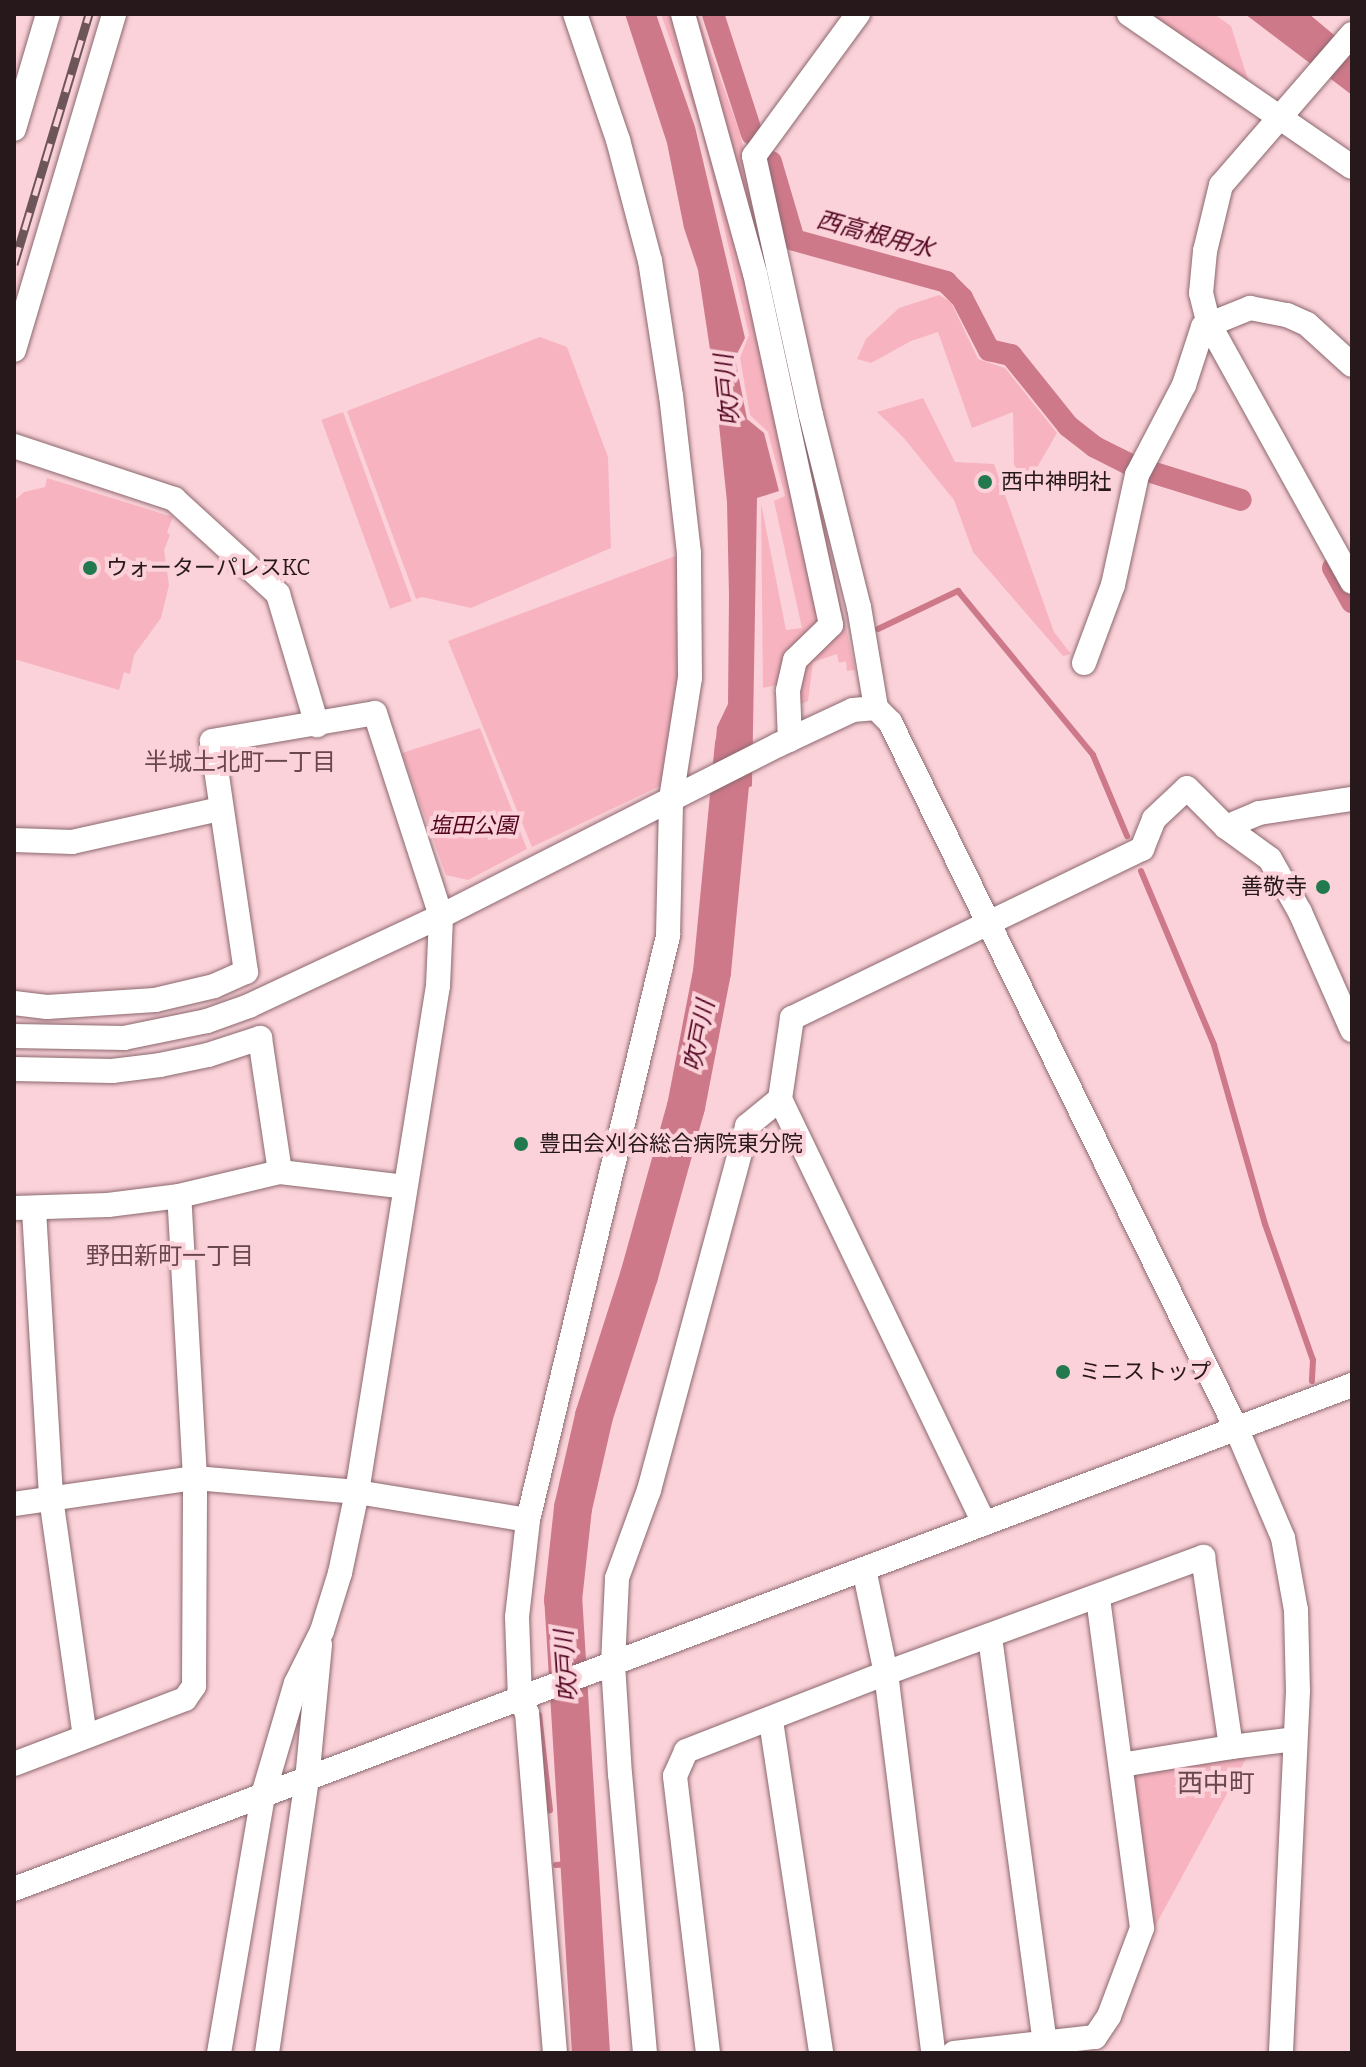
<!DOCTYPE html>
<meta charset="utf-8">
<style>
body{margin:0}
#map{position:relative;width:1366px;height:2067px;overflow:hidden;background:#fbd2d9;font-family:Bitter,"Noto Sans JP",serif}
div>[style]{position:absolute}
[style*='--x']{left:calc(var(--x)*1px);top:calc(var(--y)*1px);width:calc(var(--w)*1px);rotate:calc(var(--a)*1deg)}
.green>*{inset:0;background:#f7b4c0;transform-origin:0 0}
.water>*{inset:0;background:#cd798a}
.stream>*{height:6px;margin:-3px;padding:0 3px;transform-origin:3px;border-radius:3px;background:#cd798a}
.canal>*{height:22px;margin:-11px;padding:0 11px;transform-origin:11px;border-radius:11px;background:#cd798a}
.river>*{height:38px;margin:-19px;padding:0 19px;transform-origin:19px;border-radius:19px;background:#cd798a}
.roads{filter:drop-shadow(0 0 2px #8b686e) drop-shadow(0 0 2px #8b686e)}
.minor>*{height:24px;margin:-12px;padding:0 12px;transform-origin:12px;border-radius:12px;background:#fff}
.rail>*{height:9px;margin-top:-4.5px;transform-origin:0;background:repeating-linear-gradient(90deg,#fbd2d9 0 18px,#6d565a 0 36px);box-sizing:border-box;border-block:2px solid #6d565a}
.dots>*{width:22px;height:22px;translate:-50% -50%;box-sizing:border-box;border:4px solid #fbd2d9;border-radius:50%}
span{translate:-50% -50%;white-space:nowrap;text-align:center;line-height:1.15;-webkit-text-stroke:8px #fbd2d9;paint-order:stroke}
.poi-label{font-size:22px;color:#27181b}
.left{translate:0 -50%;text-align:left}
.right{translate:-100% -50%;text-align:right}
.park-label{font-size:22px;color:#520421;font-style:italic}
.water-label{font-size:24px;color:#530522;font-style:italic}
.neighbourhood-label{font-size:24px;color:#69474d}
.quarter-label{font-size:26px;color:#69474d}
.frame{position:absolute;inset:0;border:16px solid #27181b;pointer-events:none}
</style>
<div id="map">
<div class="green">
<div style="clip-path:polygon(661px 14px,697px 14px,740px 133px,855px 670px,847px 671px,846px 661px,839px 663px,837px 654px,813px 662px,808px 701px,780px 713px,785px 683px,763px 688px,761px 503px,786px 630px,802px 628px,774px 501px,785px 496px,768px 432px,750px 415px,740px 358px,749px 335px,701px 128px)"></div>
<div style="clip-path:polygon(1145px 14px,1214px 14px,1231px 26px,1250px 86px)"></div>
<div style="clip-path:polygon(939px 295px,951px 302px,978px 359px,1005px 368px,1057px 433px,1028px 483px,1014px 465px,1013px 412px,972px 428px,938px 332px,911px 341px,871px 363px,857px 359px,866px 339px,899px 308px)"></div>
<div style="clip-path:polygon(540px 337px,567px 347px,608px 457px,611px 548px,471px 608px,422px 597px,416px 599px,347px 411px)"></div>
<div style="clip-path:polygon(923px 398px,955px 462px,994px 464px,1054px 632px,1071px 654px,1063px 656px,973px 552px,954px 500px,903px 437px,877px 412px)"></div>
<div style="left:343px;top:412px;width:201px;height:23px;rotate:70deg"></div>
<div style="clip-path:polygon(47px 478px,173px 517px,167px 532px,170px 535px,164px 550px,169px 585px,161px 618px,134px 655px,130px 674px,124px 672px,119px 690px,14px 659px,14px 501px,24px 492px,45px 487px)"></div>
<div style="clip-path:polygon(678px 555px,680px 675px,668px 778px,660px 786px,532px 847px,448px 641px)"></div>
<div style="clip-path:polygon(480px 728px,527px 849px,468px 880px,446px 875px,402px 753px)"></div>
<div style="clip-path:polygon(1248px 1755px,1153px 1930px,1132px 1779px,1138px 1771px)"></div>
</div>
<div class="water">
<div style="clip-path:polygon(625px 14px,656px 14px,695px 127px,745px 338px,735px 358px,747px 419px,764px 433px,779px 491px,757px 498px,752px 786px,710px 805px,717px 727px,728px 704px,729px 595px,727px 502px,714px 376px,698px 270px,684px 228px,667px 143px)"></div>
<div style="clip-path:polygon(1245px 14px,1309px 14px,1352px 50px,1352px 95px)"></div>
</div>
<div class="stream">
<div style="--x:878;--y:629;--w:89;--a:-25.4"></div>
<div style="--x:958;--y:591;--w:212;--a:50.5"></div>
<div style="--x:1093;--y:755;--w:88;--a:67.2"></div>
<div style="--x:1141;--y:871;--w:189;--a:67.2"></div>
<div style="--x:1214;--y:1045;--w:186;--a:74.1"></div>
<div style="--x:1265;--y:1224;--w:144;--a:70.6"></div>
<div style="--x:1313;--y:1360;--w:21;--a:93"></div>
<div style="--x:539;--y:1715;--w:96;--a:83.4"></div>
<div style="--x:556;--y:1865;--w:24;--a:-5"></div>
</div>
<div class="canal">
<div style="--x:713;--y:14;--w:126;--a:72"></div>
<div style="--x:771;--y:162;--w:81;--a:73.6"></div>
<div style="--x:794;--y:240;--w:158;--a:15.4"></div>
<div style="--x:946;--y:282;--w:23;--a:45"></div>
<div style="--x:962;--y:298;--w:59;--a:62.6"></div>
<div style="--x:989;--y:350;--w:23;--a:13"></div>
<div style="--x:1011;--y:355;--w:91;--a:51.2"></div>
<div style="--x:1068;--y:426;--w:34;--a:38"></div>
<div style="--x:1095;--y:447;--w:42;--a:26.6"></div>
<div style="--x:1148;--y:471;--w:97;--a:17.3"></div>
<div style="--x:1333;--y:568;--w:39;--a:61"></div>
</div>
<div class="river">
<div style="--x:591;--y:2053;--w:454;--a:-93.5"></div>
<div style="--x:563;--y:1600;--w:93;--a:-83.8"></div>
<div style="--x:573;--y:1508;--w:94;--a:-77.1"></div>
<div style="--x:594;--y:1416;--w:147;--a:-72.2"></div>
<div style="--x:639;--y:1276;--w:175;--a:-74.5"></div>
<div style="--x:686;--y:1107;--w:137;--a:-79.1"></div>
<div style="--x:712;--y:972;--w:228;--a:-84.5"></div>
</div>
<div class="roads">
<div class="minor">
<div style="--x:683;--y:14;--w:269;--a:74.5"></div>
<div style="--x:755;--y:273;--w:360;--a:77.8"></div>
<div style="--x:831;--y:625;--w:50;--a:135.8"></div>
<div style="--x:795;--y:660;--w:32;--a:103"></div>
<div style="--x:788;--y:691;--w:49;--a:87.7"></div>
<div style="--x:858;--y:14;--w:176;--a:126.2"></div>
<div style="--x:754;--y:156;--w:265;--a:77.6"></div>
<div style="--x:811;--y:415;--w:198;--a:76"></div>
<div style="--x:859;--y:607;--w:102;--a:80.4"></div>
<div style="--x:1129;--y:14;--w:270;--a:34.5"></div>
<div style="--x:1352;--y:34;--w:200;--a:130.9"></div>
<div style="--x:1221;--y:185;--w:68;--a:103.6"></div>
<div style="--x:1205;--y:251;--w:42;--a:95.4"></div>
<div style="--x:1201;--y:293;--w:30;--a:76"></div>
<div style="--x:1208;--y:322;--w:297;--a:61"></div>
<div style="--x:14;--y:129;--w:120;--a:-73.5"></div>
<div style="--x:14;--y:350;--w:351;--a:-73.4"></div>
<div style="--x:14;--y:446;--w:169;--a:18.3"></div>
<div style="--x:174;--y:499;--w:141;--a:42.4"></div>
<div style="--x:278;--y:594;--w:137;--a:73.4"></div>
<div style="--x:1084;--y:663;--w:83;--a:-69.6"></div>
<div style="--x:1113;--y:585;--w:113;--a:-77.7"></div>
<div style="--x:1137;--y:475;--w:102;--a:-62.4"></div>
<div style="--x:1184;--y:385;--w:61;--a:-71.9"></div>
<div style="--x:1203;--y:327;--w:51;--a:-22"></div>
<div style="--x:1250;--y:308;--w:38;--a:11"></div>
<div style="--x:1287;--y:315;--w:22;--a:24"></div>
<div style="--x:1307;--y:324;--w:61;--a:42.3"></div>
<div style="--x:1226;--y:827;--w:36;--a:-23"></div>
<div style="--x:1259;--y:813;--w:94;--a:-8.6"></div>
<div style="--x:14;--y:840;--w:58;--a:2"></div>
<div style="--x:72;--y:842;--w:152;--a:-12.6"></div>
<div style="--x:14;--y:1003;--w:33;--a:7"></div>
<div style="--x:47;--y:1007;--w:108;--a:-3.7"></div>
<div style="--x:155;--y:1000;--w:61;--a:-13.3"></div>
<div style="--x:214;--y:986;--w:35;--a:-24"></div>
<div style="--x:246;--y:972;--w:233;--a:-98.4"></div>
<div style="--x:212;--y:741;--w:165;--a:-9.7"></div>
<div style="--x:375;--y:713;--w:213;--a:72"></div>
<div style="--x:441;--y:916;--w:212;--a:154.9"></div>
<div style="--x:249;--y:1006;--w:45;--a:160.3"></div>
<div style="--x:207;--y:1021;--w:85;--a:168.4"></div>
<div style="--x:124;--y:1038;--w:110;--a:-179"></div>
<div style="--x:14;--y:1069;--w:98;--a:1.2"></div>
<div style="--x:112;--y:1071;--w:48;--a:-7.1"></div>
<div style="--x:160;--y:1065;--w:49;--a:-11.8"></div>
<div style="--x:208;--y:1055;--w:55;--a:-18.1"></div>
<div style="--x:260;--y:1038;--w:135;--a:81.5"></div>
<div style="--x:780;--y:1099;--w:471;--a:64.3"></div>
<div style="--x:14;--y:1208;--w:94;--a:-1.8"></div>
<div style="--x:108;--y:1205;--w:72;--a:-7.2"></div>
<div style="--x:179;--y:1196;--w:104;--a:-13.4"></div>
<div style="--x:280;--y:1172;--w:126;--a:6.8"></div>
<div style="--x:34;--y:1210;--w:289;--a:86.6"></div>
<div style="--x:51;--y:1498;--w:240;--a:81.9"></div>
<div style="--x:14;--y:1504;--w:183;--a:-8.2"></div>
<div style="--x:195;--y:1478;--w:163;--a:4.9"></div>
<div style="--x:357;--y:1492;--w:173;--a:9.3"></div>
<div style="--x:864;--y:1569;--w:106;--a:78.1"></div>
<div style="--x:886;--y:1673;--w:383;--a:82.9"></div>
<div style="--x:990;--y:1637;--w:410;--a:82.3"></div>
<div style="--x:771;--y:1721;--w:336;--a:81.4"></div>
<div style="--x:1231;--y:1747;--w:64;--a:-7.1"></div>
<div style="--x:14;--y:1764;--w:183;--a:-20.8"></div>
<div style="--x:185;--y:1699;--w:16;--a:-55"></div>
<div style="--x:194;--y:1686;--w:208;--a:-89.7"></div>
<div style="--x:195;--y:1478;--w:282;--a:-93.2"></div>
<div style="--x:14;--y:1889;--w:1430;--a:-20.64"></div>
<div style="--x:219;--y:2053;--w:262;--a:-80.3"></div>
<div style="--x:263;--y:1795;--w:117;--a:-73.6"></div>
<div style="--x:296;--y:1683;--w:58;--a:-63.4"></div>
<div style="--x:322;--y:1631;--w:61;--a:-72.8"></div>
<div style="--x:340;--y:1573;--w:83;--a:-78.1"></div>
<div style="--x:357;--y:1492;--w:512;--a:-80.91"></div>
<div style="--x:438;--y:986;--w:70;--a:-87.5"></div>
<div style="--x:441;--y:916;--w:378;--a:-26.9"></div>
<div style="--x:778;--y:745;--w:83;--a:-25"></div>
<div style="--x:853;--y:710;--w:23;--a:-5"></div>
<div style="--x:876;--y:708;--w:20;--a:45"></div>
<div style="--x:890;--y:722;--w:788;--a:63.89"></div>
<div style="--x:1237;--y:1430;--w:117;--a:66.9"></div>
<div style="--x:1283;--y:1538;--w:73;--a:79.8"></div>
<div style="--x:1296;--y:1610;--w:81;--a:88.6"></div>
<div style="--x:1298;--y:1691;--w:362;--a:92.7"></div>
<div style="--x:267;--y:2053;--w:276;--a:-81.7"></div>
<div style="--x:307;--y:1780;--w:136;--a:-84.5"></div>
<div style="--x:555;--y:2053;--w:341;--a:-94.7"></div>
<div style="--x:527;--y:1713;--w:16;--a:-117"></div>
<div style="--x:520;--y:1699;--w:82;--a:-92.1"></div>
<div style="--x:517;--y:1617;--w:98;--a:-83.5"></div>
<div style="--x:528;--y:1520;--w:601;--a:-76.52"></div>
<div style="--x:668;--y:936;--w:137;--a:-88.7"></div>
<div style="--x:671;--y:799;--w:122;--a:-81.1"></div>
<div style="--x:690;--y:678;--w:125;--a:-90.5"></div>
<div style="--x:689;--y:553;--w:158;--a:-96.5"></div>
<div style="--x:671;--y:396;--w:137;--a:-98.8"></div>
<div style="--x:650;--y:261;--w:125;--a:-104.8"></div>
<div style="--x:618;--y:140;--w:133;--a:-108.8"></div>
<div style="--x:645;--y:2053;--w:279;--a:-95.1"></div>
<div style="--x:620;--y:1775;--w:111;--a:-93.6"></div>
<div style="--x:613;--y:1664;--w:86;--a:-87.3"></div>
<div style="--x:617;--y:1578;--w:94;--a:-70"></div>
<div style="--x:649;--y:1490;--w:377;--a:-74.9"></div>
<div style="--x:747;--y:1126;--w:43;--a:-39.3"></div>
<div style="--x:780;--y:1099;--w:82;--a:-81.6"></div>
<div style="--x:792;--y:1018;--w:389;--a:-25.8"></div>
<div style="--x:1142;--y:849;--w:32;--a:-68"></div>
<div style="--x:1154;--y:819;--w:45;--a:-43.2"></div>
<div style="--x:1187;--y:788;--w:55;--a:45"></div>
<div style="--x:1226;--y:827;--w:54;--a:36"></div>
<div style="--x:1270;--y:859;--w:61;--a:60.5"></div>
<div style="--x:1300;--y:912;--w:129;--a:66.2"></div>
<div style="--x:708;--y:2053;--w:279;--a:-96.8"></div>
<div style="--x:675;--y:1776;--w:27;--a:-66"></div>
<div style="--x:686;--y:1751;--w:215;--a:-21.3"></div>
<div style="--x:886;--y:1673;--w:338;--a:-20.1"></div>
<div style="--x:1203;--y:1557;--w:192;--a:81.6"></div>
<div style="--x:1231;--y:1747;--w:111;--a:170.7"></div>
<div style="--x:954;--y:2053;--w:142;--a:-6.5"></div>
<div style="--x:1095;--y:2037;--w:25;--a:-56"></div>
<div style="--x:1109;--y:2016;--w:94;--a:-69.4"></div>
<div style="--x:1142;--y:1928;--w:334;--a:-97.6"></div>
</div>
</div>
<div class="rail">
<div style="--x:14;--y:264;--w:261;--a:-73.3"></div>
</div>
<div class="dots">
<div style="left:985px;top:482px;background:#21794d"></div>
<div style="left:90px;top:568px;background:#21794d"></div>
<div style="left:1323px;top:887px;background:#21794d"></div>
<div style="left:521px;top:1144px;background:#21794d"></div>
<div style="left:1063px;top:1372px;background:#21794d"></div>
</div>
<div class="poi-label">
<span class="left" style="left:1001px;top:482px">西中神明社</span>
<span class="left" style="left:106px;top:568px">ウォーターパレスKC</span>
<span class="right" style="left:1307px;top:887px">善敬寺</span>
<span class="left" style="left:539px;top:1144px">豊田会刈谷総合病院東分院</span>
<span class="left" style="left:1079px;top:1372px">ミニストップ</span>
</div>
<div class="park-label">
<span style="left:473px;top:826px">塩田公園</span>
</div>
<div class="water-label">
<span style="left:875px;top:235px;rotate:15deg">西高根用水</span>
<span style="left:728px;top:390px;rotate:-96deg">吹戸川</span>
<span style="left:700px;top:1036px;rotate:-79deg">吹戸川</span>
<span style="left:567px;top:1666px;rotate:-94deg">吹戸川</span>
</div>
<div class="neighbourhood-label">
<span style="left:240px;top:763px">半城土北町一丁目</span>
<span style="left:170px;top:1257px">野田新町一丁目</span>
</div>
<div class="quarter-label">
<span style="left:1216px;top:1784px">西中町</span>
</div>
<div class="frame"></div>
</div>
